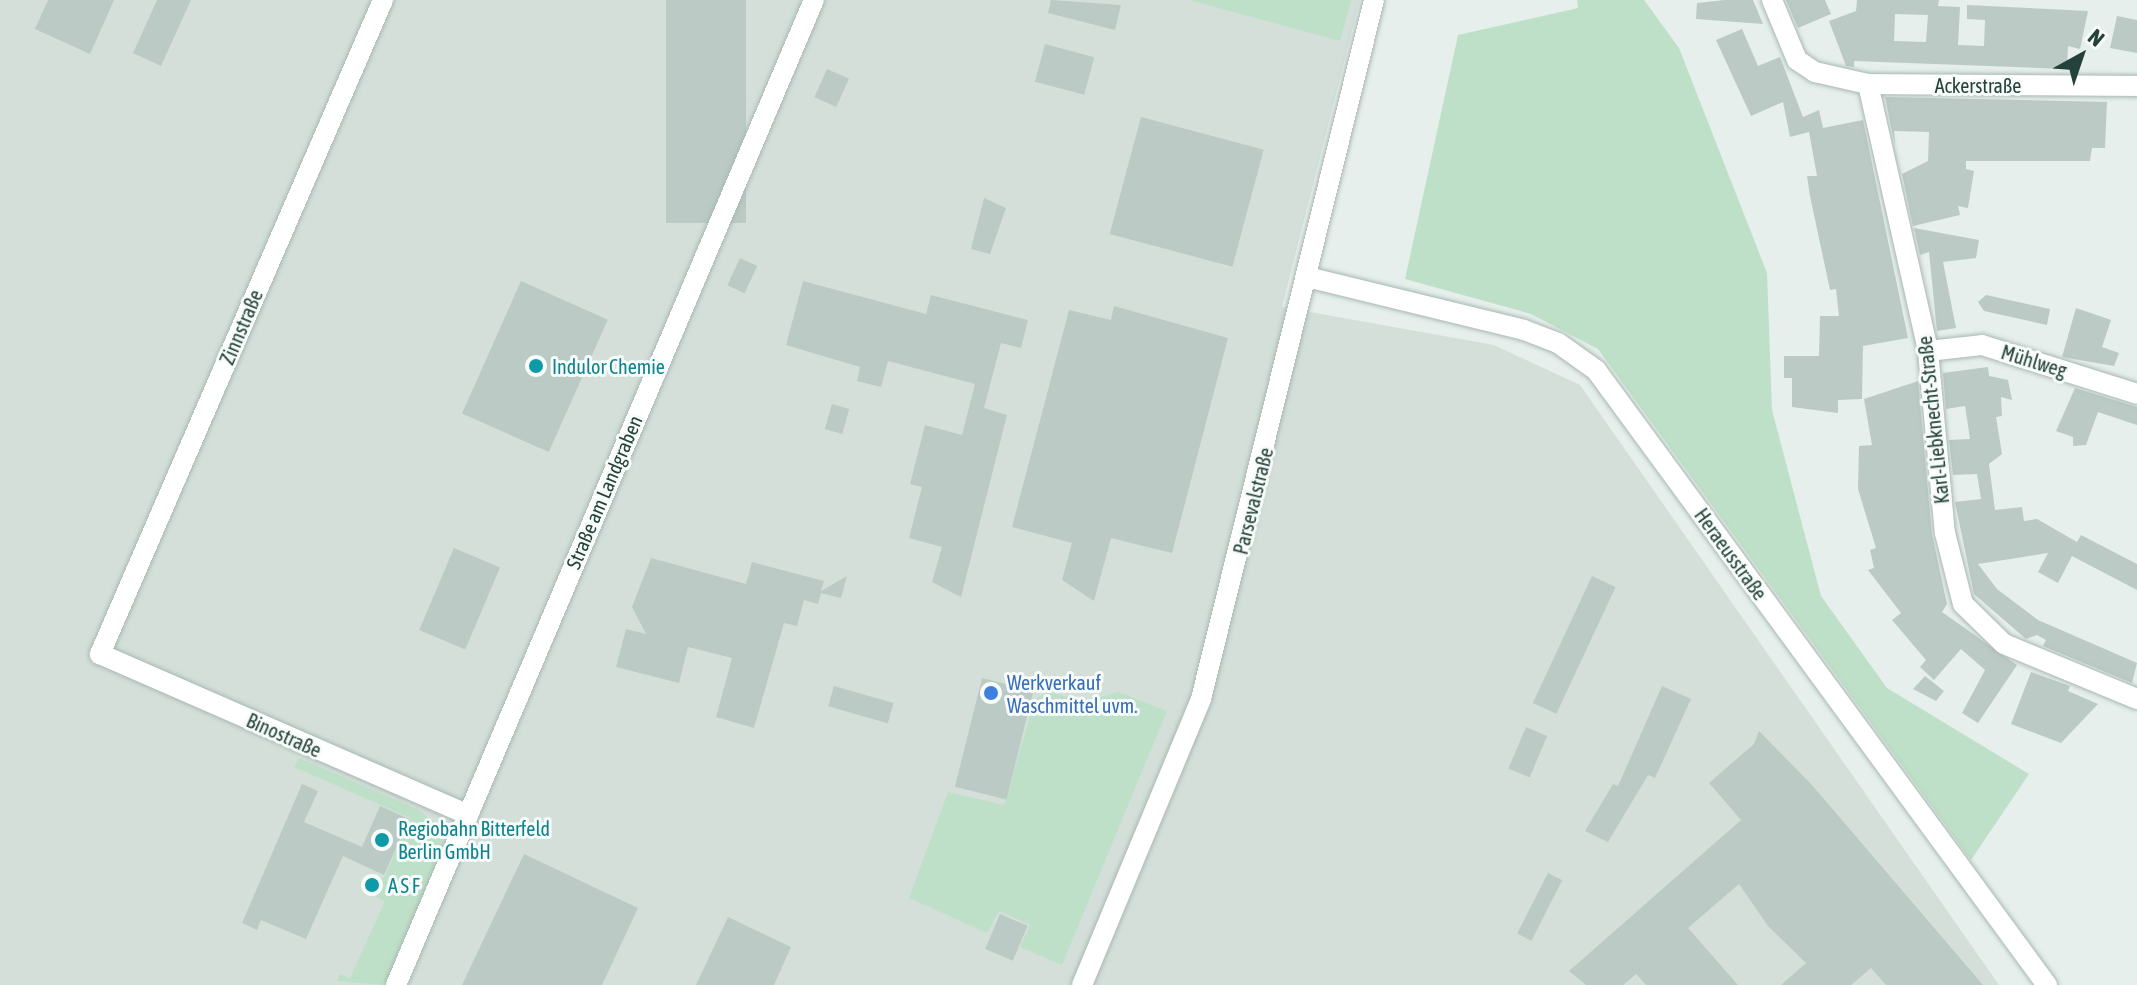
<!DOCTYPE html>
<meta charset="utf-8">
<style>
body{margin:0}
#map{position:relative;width:2137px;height:985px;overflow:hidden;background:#e6efeb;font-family:"Asap Condensed",sans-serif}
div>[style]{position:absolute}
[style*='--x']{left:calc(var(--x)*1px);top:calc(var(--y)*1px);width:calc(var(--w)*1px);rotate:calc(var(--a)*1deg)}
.built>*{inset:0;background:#d4dfda}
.green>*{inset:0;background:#bfe0c8}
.building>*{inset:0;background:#bbcac4;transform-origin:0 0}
.roads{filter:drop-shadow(0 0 2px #a8b8b2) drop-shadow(0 0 2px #a8b8b2)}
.minor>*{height:20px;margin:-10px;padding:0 10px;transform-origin:10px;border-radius:10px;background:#fff}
.dots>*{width:22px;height:22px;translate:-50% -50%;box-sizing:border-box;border:4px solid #f7fbf9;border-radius:50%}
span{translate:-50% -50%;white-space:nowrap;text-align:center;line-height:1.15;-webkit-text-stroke:6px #f7fbf9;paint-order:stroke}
.street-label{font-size:20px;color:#24423a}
.culture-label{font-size:20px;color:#0d838f}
.left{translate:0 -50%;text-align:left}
.shop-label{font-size:20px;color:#366cbe}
.north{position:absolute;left:2041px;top:16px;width:80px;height:80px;-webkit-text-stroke:6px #f7fbf9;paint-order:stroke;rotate:40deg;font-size:22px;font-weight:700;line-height:32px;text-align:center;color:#24423a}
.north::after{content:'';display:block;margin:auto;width:28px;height:36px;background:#24423a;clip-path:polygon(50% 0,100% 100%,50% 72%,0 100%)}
</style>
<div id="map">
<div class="built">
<div style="clip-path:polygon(0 0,1360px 0,1282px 307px,1494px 345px,1580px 385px,1999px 985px,0 985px)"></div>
</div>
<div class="green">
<div style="clip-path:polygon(1189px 0,1351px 0,1340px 41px)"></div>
<div style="clip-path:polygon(1577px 0,1644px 0,1679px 48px,1767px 273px,1772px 410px,1821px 596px,1887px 688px,2029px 774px,1971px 860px,1598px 349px,1531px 314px,1405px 279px,1458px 35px,1578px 8px)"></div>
<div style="clip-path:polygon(1047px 692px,1088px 701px,1118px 692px,1167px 711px,1062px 965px,1020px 947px,1030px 925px,999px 911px,987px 933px,909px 898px,948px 792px,1004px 805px,1035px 699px)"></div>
<div style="clip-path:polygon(299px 758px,417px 809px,441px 827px,443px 854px,385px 985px,337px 981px,340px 974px,350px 978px,385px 901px,363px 891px,368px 879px,384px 878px,410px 818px,294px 767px)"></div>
</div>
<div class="building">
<div style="clip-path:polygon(48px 0,114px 0,90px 54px,35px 29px)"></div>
<div style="clip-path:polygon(157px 0,191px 0,161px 66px,133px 53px)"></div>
<div style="left:666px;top:0;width:80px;height:223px"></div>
<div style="clip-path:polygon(1051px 0,1121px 5px,1115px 30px,1048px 13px)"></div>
<div style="clip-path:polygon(1725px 0,1753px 0,1763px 24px,1696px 19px,1697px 3px)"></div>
<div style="clip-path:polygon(1786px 0,1825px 0,1831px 14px,1798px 28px)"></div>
<div style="clip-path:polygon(evenodd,1857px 0,1939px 0,1938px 6px,1960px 7px,1958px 45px,1984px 46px,1985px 20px,1967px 19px,1967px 5px,2088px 11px,2080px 49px,2068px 46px,2067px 69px,1854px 61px,1854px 67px,1846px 66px,1829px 21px,1856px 11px,1857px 0,1895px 14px,1928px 15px,1926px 42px,1894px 41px,1895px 14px)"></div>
<div style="clip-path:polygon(2117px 16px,2137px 20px,2137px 53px,2110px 48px)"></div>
<div style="clip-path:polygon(1742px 29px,1758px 66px,1780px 57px,1803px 117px,1819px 110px,1823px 128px,1863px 120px,1908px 338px,1863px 346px,1862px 399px,1838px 400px,1838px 413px,1792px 407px,1792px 378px,1784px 378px,1784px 356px,1819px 356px,1820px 316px,1839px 316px,1836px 289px,1830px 290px,1810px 196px,1807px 176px,1817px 176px,1809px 132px,1790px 137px,1783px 102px,1751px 116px,1716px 40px)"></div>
<div style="left:1045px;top:44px;width:51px;height:39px;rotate:15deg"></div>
<div style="left:827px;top:69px;width:24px;height:31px;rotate:24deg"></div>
<div style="clip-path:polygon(1885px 97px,2107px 102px,2105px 148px,2092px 148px,2090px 161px,1966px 161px,1966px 169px,1974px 171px,1968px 208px,1958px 206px,1960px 215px,1913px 226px,1902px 174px,1928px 161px,1929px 132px,1894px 131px,1895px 146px)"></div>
<div style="left:1141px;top:117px;width:127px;height:121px;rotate:15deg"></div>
<div style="clip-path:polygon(984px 198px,1006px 208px,990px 254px,971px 249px)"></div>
<div style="clip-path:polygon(1914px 228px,1979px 240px,1976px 258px,1943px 262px,1956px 328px,1937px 331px,1929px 252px,1920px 255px)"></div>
<div style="left:740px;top:258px;width:19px;height:30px;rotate:25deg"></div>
<div style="left:521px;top:281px;width:95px;height:145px;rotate:24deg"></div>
<div style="clip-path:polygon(803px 281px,926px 314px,931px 295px,1028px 320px,1021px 348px,1001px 343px,984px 408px,1007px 415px,961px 597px,932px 582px,942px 547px,909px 538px,922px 487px,910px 484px,925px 425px,962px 435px,975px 384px,888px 361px,881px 387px,857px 381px,860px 367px,786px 345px)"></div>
<div style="clip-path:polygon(1986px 295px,2050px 309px,2047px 325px,1984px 311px,1978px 302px)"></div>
<div style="clip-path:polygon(1114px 306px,1228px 338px,1172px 553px,1111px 538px,1094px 601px,1062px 580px,1072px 543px,1012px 527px,1069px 310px,1111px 320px)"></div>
<div style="clip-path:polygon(2076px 308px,2111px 320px,2102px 347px,2119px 353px,2114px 366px,2062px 357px)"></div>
<div style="clip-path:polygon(1988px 367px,1989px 376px,2008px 380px,2012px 400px,2001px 397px,2002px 416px,1996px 417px,2002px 454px,1989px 464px,1995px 510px,2022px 507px,2024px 521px,2037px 519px,2077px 542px,2081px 535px,2137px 564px,2137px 590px,2072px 556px,2058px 583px,2038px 572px,2048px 553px,1978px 564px,1997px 589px,2038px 620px,2137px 663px,2132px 683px,2043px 646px,2046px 640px,2037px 635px,2026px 639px,1974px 594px,1955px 502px,1981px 499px,1977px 474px,1953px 475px,1949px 440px,1970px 439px,1965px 406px,1946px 409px,1943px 373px)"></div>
<div style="clip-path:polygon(1918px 381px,1932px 534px,1947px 604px,1942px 612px,2017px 665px,1978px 723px,1962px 713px,1985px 670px,1961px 649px,1934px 680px,1920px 667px,1926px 660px,1892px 620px,1901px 613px,1868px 570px,1874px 568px,1870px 550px,1876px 548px,1858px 489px,1859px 446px,1872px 445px,1864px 399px)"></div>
<div style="clip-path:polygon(2075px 388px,2137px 407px,2137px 425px,2098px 412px,2086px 445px,2073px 446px,2073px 437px,2056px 431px)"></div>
<div style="left:832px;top:404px;width:18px;height:26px;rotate:16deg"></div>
<div style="left:454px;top:548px;width:50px;height:89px;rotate:23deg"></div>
<div style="clip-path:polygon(651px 558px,746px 584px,752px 562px,824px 581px,821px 591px,847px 576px,841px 598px,821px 593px,818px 604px,804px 600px,797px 626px,784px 623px,754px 728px,716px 717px,732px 658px,688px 647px,679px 683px,616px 667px,626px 629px,646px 634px,632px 607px)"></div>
<div style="left:1592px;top:576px;width:26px;height:140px;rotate:25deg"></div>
<div style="clip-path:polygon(2031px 672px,2070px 686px,2068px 691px,2098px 704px,2061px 743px,2011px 724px)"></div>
<div style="clip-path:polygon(1925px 676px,1944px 691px,1936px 701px,1913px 689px)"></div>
<div style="left:982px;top:678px;width:53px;height:112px;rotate:14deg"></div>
<div style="left:834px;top:686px;width:62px;height:21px;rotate:16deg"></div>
<div style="clip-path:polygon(1662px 686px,1691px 699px,1655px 778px,1648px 775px,1608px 842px,1585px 831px,1613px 784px,1618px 786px)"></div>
<div style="left:1526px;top:727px;width:23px;height:45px;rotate:23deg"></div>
<div style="clip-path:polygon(1759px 731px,1812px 785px,1983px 985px,1886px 985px,1871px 968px,1851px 985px,1781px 985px,1806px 963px,1768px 926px,1739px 884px,1688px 928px,1738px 985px,1646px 985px,1636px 974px,1623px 985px,1586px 985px,1569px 971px,1741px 820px,1709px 783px,1754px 744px)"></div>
<div style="clip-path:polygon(302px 784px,318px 791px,304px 822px,362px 847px,380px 806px,409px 819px,384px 875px,343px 856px,306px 939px,261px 920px,257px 930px,242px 923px)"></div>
<div style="clip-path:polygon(524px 854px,638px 908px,602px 985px,462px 985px)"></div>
<div style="left:1548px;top:873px;width:16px;height:68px;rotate:27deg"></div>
<div style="left:1000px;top:914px;width:30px;height:38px;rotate:23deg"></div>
<div style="clip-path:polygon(728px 917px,791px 947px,774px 985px,696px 985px)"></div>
</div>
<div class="roads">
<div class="minor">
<div style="--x:383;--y:0;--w:713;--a:113.4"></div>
<div style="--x:100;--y:654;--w:402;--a:23.6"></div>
<div style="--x:1772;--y:0;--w:65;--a:67.4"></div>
<div style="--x:1797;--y:60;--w:22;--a:34"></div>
<div style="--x:1815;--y:72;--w:54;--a:12.8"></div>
<div style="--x:1868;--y:84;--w:274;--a:77.3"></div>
<div style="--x:1928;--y:351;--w:183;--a:84.7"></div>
<div style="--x:1945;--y:533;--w:73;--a:75.8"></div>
<div style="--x:1963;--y:604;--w:57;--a:44.3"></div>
<div style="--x:2004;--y:644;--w:144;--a:22.5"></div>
<div style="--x:1868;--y:84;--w:269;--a:0.4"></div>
<div style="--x:1307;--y:277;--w:223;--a:13.7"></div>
<div style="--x:1524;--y:330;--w:36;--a:21"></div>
<div style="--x:1558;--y:343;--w:47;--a:35.4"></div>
<div style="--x:1596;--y:370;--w:763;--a:53.75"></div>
<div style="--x:1928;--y:351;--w:54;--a:-6.3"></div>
<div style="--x:1982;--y:345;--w:163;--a:17.5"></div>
<div style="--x:396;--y:985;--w:1070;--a:-67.01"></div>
<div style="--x:1082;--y:985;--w:310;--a:-67.4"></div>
<div style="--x:1201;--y:699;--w:720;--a:-76.1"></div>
</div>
</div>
<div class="dots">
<div style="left:536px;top:366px;background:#0f9aa8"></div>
<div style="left:991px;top:693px;background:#3f7fe0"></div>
<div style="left:382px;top:840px;background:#0f9aa8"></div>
<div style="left:372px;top:885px;background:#0f9aa8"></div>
</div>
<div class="street-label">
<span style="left:1978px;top:85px">Ackerstraße</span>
<span style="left:241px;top:327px;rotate:-67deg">Zinnstraße</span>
<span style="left:2034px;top:361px;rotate:17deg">Mühlweg</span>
<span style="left:1933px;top:420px;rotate:-96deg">Karl-Liebknecht-Straße</span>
<span style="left:604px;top:492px;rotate:-67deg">Straße am Landgraben</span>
<span style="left:1253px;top:501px;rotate:-76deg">Parsevalstraße</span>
<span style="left:1731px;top:554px;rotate:54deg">Heraeusstraße</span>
<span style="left:284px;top:735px;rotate:24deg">Binostraße</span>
</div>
<div class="culture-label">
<span class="left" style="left:552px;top:366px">Indulor Chemie</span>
<span class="left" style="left:398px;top:840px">Regiobahn Bitterfeld<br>Berlin GmbH</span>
<span class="left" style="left:388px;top:885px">A S F</span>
</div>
<div class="shop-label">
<span class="left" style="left:1007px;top:694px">Werkverkauf<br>Waschmittel uvm.</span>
</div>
<div class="north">N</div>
</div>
